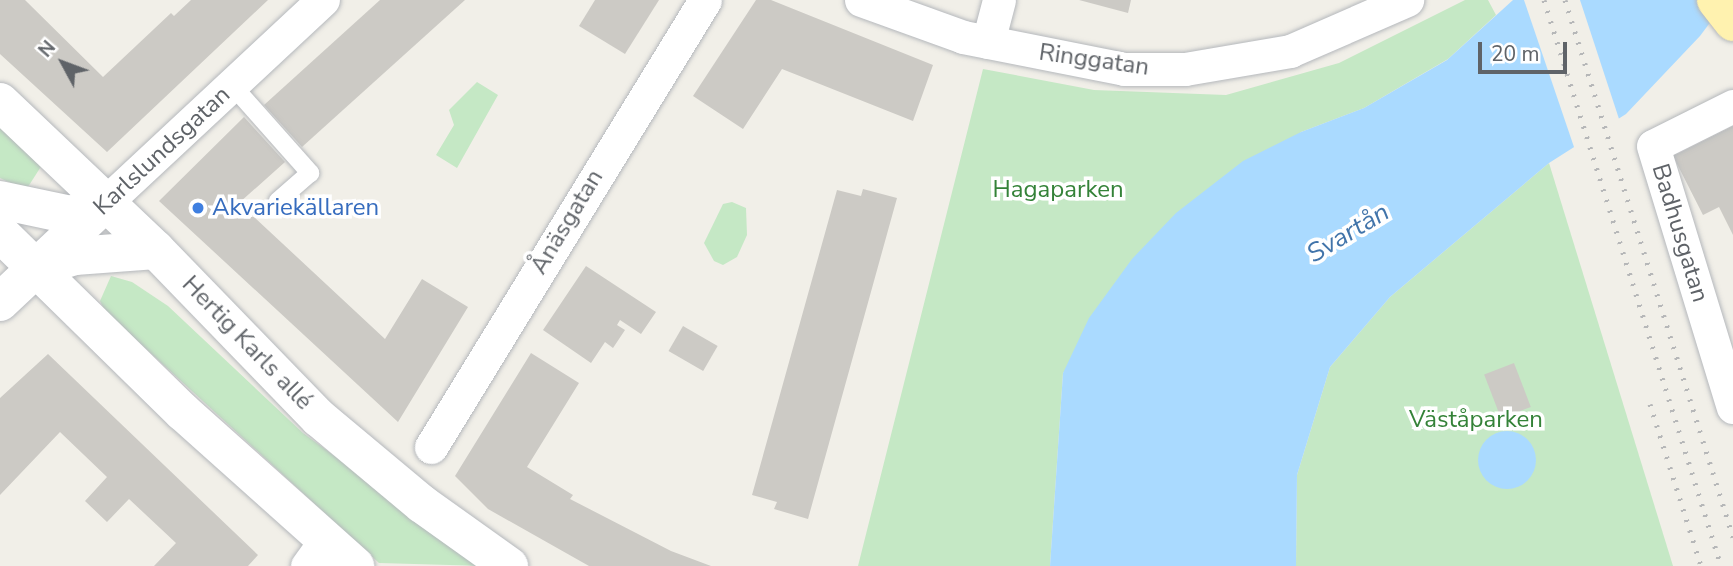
<!DOCTYPE html>
<meta charset="utf-8">
<style>
body{margin:0}
#map{position:relative;width:1733px;height:566px;overflow:hidden;background:#f1efe8;font-family:"Nunito Sans",sans-serif}
div>[style]{position:absolute}
[style*='--x']{left:calc(var(--x)*1px);top:calc(var(--y)*1px);width:calc(var(--w)*1px);rotate:calc(var(--a)*1deg)}
.green>*{inset:0;background:#c5e8c5}
.water>*{inset:0;background:#aadaff}
.round{border-radius:50%}
.pier>*{inset:0;background:#f1efe8}
.building>*{inset:0;background:#cccac5;transform-origin:0 0}
.roads{filter:drop-shadow(0 0 2px #b5b8bc) drop-shadow(0 0 2px #b5b8bc)}
.service>*{height:18px;margin:-9px;padding:0 9px;transform-origin:9px;border-radius:9px;background:#fff}
.minor>*{height:33px;margin:-16.5px;padding:0 16.5px;transform-origin:16.5px;border-radius:16.5px;background:#fff}
.secondary>*{height:38px;margin:-19px;padding:0 19px;transform-origin:19px;border-radius:19px;background:#fff}
.primary>*{height:38px;margin:-19px;padding:0 19px;transform-origin:19px;border-radius:19px;background:#fff2af}
.rail>*{height:5px;margin-top:-2.5px;transform-origin:0;background:repeating-linear-gradient(90deg,#b6b7b8 0 2px,transparent 0 11px)}
.dots>*{width:19px;height:19px;translate:-50% -50%;box-sizing:border-box;border:4px solid #fff;border-radius:50%}
span{translate:-50% -50%;white-space:nowrap;text-align:center;line-height:1.15;-webkit-text-stroke:7px #fff;paint-order:stroke}
.street-label{font-size:24px;color:#5f6368}
.park-label{font-size:24px;color:#348238}
.shop-label{font-size:24px;color:#366cbe}
.left{translate:0 -50%;text-align:left}
.water-label{font-size:26px;color:#4174aa;font-style:italic}
.north{position:absolute;left:28px;top:28px;width:70px;height:70px;-webkit-text-stroke:5px #fff;paint-order:stroke;rotate:311deg;font-size:19px;font-weight:700;line-height:28px;text-align:center;color:#5f6368}
.north::after{content:'';display:block;margin:auto;width:24px;height:32px;background:#5f6368;clip-path:polygon(50% 0,100% 100%,50% 72%,0 100%)}
.scale{position:absolute;left:1478px;top:42px;width:89px;height:32px;box-sizing:border-box;border:4px solid #5f6368;border-top:0;padding-left:9px;font-size:21px;line-height:24px;white-space:nowrap;color:#5f6368;-webkit-text-stroke:5px #fff;paint-order:stroke}
</style>
<div id="map">
<div class="green">
<div style="clip-path:polygon(1465px 0,1488px 0,1496px 15px,1448px 59px,1364px 108px,1301px 132px,1063px 373px,1050px 566px,858px 566px,983px 69px,1094px 90px,1226px 95px,1339px 63px)"></div>
<div style="clip-path:polygon(477px 82px,498px 95px,457px 168px,436px 155px,454px 125px,449px 110px)"></div>
<div style="clip-path:polygon(0 125px,42px 165px,26px 190px,0 178px)"></div>
<div style="clip-path:polygon(1549px 163px,1673px 566px,1296px 566px,1297px 475px,1330px 367px,1390px 297px)"></div>
<div style="clip-path:polygon(732px 202px,746px 208px,747px 235px,737px 257px,723px 265px,714px 261px,704px 243px,723px 204px)"></div>
<div style="clip-path:polygon(111px 276px,132px 282px,168px 306px,303px 433px,485px 566px,379px 563px,105px 311px,100px 301px)"></div>
</div>
<div class="water">
<div style="clip-path:polygon(1513px 0,1727px 0,1700px 36px,1626px 114px,1549px 163px,1390px 297px,1330px 367px,1297px 475px,1296px 566px,1050px 566px,1063px 373px,1089px 318px,1132px 259px,1176px 213px,1243px 161px,1301px 132px,1364px 108px,1447px 60px)"></div>
<div class="round" style="left:1478px;top:431px;width:58px;height:58px"></div>
</div>
<div class="pier">
<div style="clip-path:polygon(1524px 0,1580px 0,1620px 122px,1575px 150px)"></div>
</div>
<div class="building">
<div style="clip-path:polygon(0 0,25px 0,103px 77px,171px 13px,174px 16px,191px 0,268px 0,107px 152px,0 54px)"></div>
<div style="clip-path:polygon(380px 0,465px 0,302px 147px,264px 105px)"></div>
<div style="clip-path:polygon(595px 0,659px 0,625px 54px,579px 26px)"></div>
<div style="clip-path:polygon(756px 0,771px 0,933px 65px,913px 121px,782px 69px,743px 129px,693px 96px)"></div>
<div style="clip-path:polygon(1079px 0,1131px 0,1128px 13px)"></div>
<div style="clip-path:polygon(244px 117px,285px 162px,239px 203px,385px 339px,422px 279px,468px 307px,398px 422px,159px 201px)"></div>
<div style="clip-path:polygon(1733px 126px,1733px 235px,1719px 207px,1703px 215px,1673px 156px)"></div>
<div style="clip-path:polygon(863px 189px,897px 198px,808px 519px,774px 509px,777px 502px,752px 495px,837px 190px,861px 196px)"></div>
<div style="clip-path:polygon(586px 266px,656px 312px,641px 334px,620px 320px,617px 325px,625px 330px,613px 348px,605px 342px,591px 363px,543px 330px)"></div>
<div style="left:683px;top:326px;width:40px;height:29px;rotate:30deg"></div>
<div style="clip-path:polygon(531px 353px,579px 383px,527px 467px,573px 495px,570px 499px,671px 551px,711px 566px,589px 566px,488px 509px,455px 476px)"></div>
<div style="clip-path:polygon(48px 354px,258px 555px,248px 566px,154px 566px,176px 543px,129px 499px,107px 522px,85px 501px,107px 477px,60px 432px,0 495px,0 398px)"></div>
<div style="left:1514px;top:363px;width:47px;height:32px;rotate:69deg"></div>
</div>
<div class="roads">
<div class="service">
<div style="--x:232;--y:85;--w:118;--a:48.4"></div>
<div style="--x:310;--y:173;--w:43;--a:138.8"></div>
</div>
<div class="minor">
<div style="--x:861;--y:0;--w:109;--a:19.9"></div>
<div style="--x:963;--y:37;--w:164;--a:11.2"></div>
<div style="--x:1124;--y:69;--w:61;--a:0"></div>
<div style="--x:1185;--y:69;--w:107;--a:-9.7"></div>
<div style="--x:1290;--y:51;--w:128;--a:-23.6"></div>
<div style="--x:988;--y:42;--w:43;--a:-75.3"></div>
<div style="--x:1733;--y:106;--w:89;--a:153.4"></div>
<div style="--x:1653;--y:146;--w:273;--a:73"></div>
<div style="--x:105;--y:203;--w:298;--a:-43"></div>
<div style="--x:431;--y:447;--w:524;--a:-58.49"></div>
<div style="--x:307;--y:566;--w:31;--a:-54"></div>
</div>
<div class="secondary">
<div style="--x:0;--y:102;--w:215;--a:43.5"></div>
<div style="--x:156;--y:250;--w:234;--a:45.9"></div>
<div style="--x:319;--y:418;--w:134;--a:39.9"></div>
<div style="--x:422;--y:504;--w:107;--a:35.5"></div>
<div style="--x:0;--y:200;--w:73;--a:11.9"></div>
<div style="--x:71;--y:215;--w:36;--a:-19"></div>
<div style="--x:0;--y:233;--w:256;--a:44.4"></div>
<div style="--x:183;--y:412;--w:231;--a:41.8"></div>
<div style="--x:39;--y:267;--w:38;--a:-17"></div>
<div style="--x:75;--y:256;--w:81;--a:-4.2"></div>
<div style="--x:0;--y:302;--w:144;--a:-43.3"></div>
</div>
<div class="primary">
<div style="--x:1716;--y:0;--w:28;--a:52"></div>
</div>
</div>
<div class="rail">
<div style="--x:1544;--y:0;--w:593;--a:72.63"></div>
<div style="--x:1565;--y:0;--w:563;--a:72.63"></div>
<div style="--x:1650;--y:404;--w:170;--a:72.5"></div>
</div>
<div class="dots">
<div style="left:198px;top:208px;background:#3f7fe0"></div>
</div>
<div class="street-label">
<span style="left:1094px;top:60px;rotate:8deg">Ringgatan</span>
<span style="left:162px;top:151px;rotate:-43deg">Karlslundsgatan</span>
<span style="left:567px;top:222px;rotate:-59deg">Ånäsgatan</span>
<span style="left:1680px;top:233px;rotate:73deg">Badhusgatan</span>
<span style="left:247px;top:343px;rotate:46deg">Hertig Karls allé</span>
</div>
<div class="park-label">
<span style="left:1058px;top:190px">Hagaparken</span>
<span style="left:1476px;top:420px">Väståparken</span>
</div>
<div class="shop-label">
<span class="left" style="left:212px;top:208px">Akvariekällaren</span>
</div>
<div class="water-label">
<span style="left:1348px;top:233px;rotate:-31deg">Svartån</span>
</div>
<div class="north">N</div>
<div class="scale">20 m</div>
</div>
